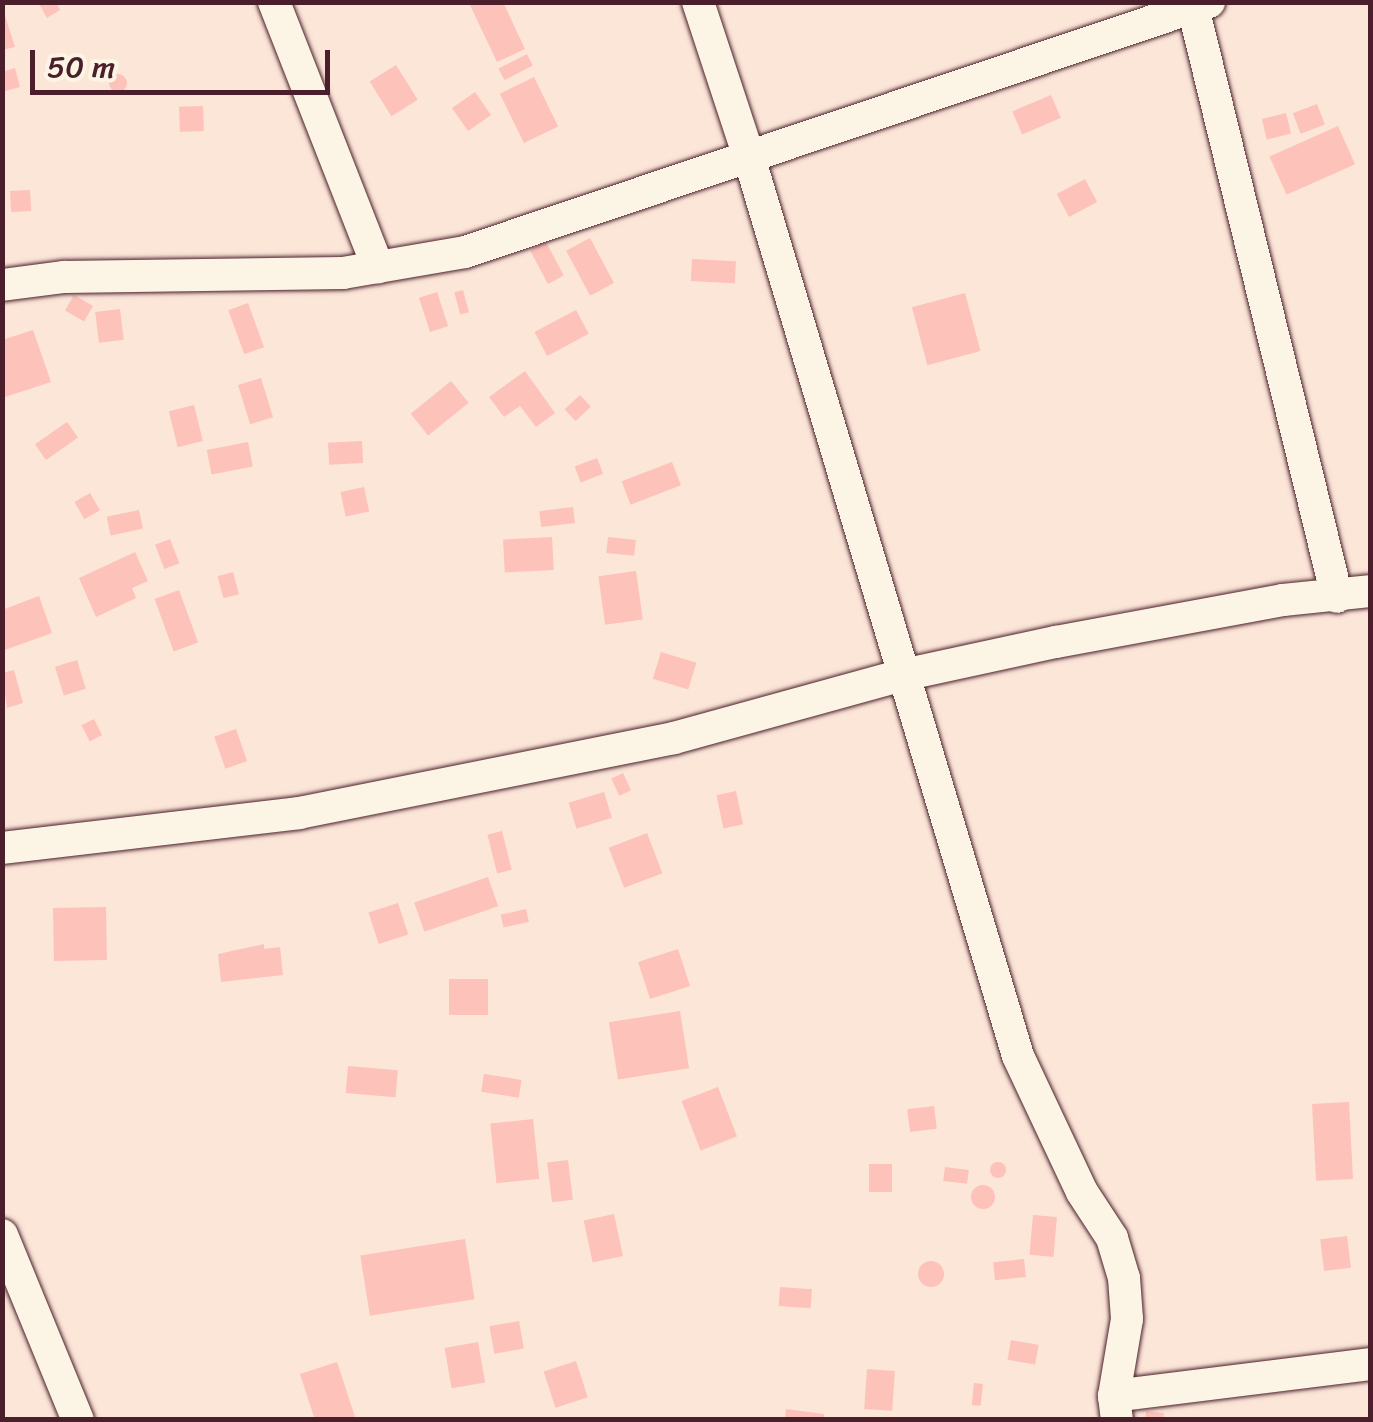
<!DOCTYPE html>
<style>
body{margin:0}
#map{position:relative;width:1373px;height:1422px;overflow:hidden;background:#fce6d8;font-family:Sriracha,sans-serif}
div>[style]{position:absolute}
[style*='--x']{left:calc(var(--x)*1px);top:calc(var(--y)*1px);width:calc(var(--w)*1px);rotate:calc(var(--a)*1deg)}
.building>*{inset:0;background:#fdc2ba;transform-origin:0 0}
.round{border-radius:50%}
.roads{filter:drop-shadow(0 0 2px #4a1f2b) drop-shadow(0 0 2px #4a1f2b)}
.minor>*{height:32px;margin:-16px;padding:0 16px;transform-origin:16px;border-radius:16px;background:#fcf5e5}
span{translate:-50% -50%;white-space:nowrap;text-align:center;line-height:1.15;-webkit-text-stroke:9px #fcf5e5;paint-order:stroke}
.frame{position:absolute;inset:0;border:5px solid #4a1f2b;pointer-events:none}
.scale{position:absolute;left:30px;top:50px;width:300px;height:45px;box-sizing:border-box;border:5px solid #4a1f2b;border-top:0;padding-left:12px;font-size:30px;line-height:35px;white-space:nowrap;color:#4a1f2b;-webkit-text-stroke:8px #fcf5e5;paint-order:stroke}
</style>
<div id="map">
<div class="building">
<div style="clip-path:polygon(38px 2px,56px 2px,60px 10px,47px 18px)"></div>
<div style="clip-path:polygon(503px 2px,525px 49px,497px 62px,469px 3px)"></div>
<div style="clip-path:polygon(2px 6px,15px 47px,2px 50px)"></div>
<div style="left:527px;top:54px;width:13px;height:32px;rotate:63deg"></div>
<div style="left:396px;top:65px;width:41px;height:31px;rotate:58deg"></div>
<div style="clip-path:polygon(15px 68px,20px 87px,2px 92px,2px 72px)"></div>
<div class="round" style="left:109px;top:74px;width:18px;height:18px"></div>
<div style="left:534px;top:77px;width:55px;height:38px;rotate:64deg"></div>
<div style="left:475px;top:92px;width:28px;height:28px;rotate:55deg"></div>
<div style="left:1051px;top:95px;width:25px;height:42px;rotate:67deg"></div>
<div style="left:1317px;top:104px;width:22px;height:26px;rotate:69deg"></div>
<div style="left:203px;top:106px;width:25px;height:24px;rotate:88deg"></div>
<div style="left:1286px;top:113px;width:21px;height:25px;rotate:76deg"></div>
<div style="left:1338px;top:126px;width:42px;height:75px;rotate:66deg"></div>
<div style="left:1085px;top:179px;width:26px;height:32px;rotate:62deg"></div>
<div style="left:30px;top:190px;width:21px;height:20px;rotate:87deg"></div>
<div style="left:590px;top:238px;width:51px;height:27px;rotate:62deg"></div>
<div style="left:546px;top:242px;width:38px;height:18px;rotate:62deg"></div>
<div style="left:692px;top:259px;width:44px;height:22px;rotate:3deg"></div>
<div style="left:463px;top:290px;width:23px;height:9px;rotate:75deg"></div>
<div style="left:437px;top:292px;width:36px;height:19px;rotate:72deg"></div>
<div style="left:965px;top:293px;width:60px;height:55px;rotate:75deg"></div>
<div style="left:74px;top:295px;width:22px;height:18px;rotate:30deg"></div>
<div style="left:248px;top:303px;width:47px;height:21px;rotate:70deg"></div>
<div style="left:120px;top:309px;width:31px;height:25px;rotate:83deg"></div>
<div style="left:576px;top:310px;width:27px;height:47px;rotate:62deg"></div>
<div style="clip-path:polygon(33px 330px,51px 382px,2px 398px,2px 340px)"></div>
<div style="clip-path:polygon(525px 371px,555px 413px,536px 427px,520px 406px,504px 417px,489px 397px)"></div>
<div style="left:261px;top:378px;width:41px;height:24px;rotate:73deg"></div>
<div style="left:451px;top:381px;width:28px;height:52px;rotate:51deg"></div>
<div style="left:580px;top:395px;width:16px;height:21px;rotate:47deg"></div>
<div style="left:194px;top:405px;width:37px;height:26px;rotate:76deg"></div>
<div style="left:67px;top:422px;width:19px;height:39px;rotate:55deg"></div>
<div style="left:362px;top:441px;width:22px;height:34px;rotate:87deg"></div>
<div style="left:248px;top:442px;width:25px;height:42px;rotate:79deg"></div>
<div style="left:597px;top:458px;width:17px;height:24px;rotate:69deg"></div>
<div style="left:672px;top:462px;width:25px;height:54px;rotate:69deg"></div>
<div style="left:364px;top:487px;width:25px;height:24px;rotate:78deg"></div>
<div style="left:90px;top:493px;width:20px;height:18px;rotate:60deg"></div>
<div style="left:573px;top:507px;width:16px;height:34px;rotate:83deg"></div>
<div style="left:139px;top:510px;width:19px;height:33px;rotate:78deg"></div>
<div style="left:552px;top:537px;width:33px;height:49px;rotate:87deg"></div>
<div style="left:608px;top:537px;width:28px;height:16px;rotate:6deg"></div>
<div style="left:170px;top:539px;width:26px;height:16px;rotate:69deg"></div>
<div style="clip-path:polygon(135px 552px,148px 581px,132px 588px,136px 598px,96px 617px,79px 578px)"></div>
<div style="left:636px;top:571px;width:49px;height:38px;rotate:82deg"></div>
<div style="left:233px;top:572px;width:23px;height:16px;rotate:75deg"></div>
<div style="left:179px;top:590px;width:56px;height:26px;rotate:70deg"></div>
<div style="clip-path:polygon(39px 596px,52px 633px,2px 651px,2px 610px)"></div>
<div style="left:661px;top:652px;width:37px;height:28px;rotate:17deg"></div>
<div style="left:77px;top:660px;width:30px;height:23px;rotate:73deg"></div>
<div style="clip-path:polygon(14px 670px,23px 703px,7px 708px,2px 673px)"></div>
<div style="left:94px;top:719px;width:18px;height:14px;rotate:63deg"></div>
<div style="left:236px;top:729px;width:34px;height:23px;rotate:71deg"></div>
<div style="left:623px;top:773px;width:19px;height:13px;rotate:65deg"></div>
<div style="left:736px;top:791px;width:34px;height:20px;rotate:78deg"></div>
<div style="left:604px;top:792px;width:27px;height:37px;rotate:73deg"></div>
<div style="left:502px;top:831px;width:40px;height:15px;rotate:76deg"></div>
<div style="left:647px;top:833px;width:43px;height:41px;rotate:69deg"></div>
<div style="left:488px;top:877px;width:31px;height:78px;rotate:71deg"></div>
<div style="left:398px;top:903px;width:33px;height:31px;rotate:72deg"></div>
<div style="left:106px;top:907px;width:53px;height:53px;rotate:89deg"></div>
<div style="left:526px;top:909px;width:13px;height:26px;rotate:77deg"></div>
<div style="clip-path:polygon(264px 944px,264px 949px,280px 947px,283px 975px,221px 982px,218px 954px)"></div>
<div style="left:678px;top:949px;width:39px;height:42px;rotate:72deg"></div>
<div style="left:488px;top:979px;width:36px;height:39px;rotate:90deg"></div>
<div style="left:680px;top:1011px;width:58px;height:72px;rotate:81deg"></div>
<div style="left:348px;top:1066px;width:50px;height:27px;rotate:5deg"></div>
<div style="left:484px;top:1074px;width:38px;height:18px;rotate:9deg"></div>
<div style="left:718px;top:1087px;width:53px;height:39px;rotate:69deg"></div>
<div style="left:1349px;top:1102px;width:77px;height:37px;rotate:87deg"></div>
<div style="left:934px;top:1106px;width:23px;height:27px;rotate:83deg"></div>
<div style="left:533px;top:1119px;width:60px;height:43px;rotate:84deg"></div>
<div style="left:568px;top:1160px;width:40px;height:21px;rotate:83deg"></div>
<div class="round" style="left:990px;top:1162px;width:16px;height:16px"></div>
<div style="left:869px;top:1164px;width:23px;height:28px"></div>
<div style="left:945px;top:1167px;width:24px;height:14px;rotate:7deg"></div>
<div class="round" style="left:971px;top:1185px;width:24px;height:24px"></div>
<div style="left:614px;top:1214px;width:43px;height:31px;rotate:78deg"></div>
<div style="left:1033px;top:1215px;width:24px;height:40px;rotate:5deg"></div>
<div style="left:1347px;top:1236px;width:32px;height:27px;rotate:83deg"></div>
<div style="left:465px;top:1239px;width:61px;height:106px;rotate:81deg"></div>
<div style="left:1024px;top:1259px;width:18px;height:31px;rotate:84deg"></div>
<div class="round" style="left:918px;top:1261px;width:26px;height:26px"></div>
<div style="left:780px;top:1287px;width:32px;height:19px;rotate:4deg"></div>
<div style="left:519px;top:1321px;width:28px;height:30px;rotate:80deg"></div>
<div style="left:1011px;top:1340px;width:28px;height:20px;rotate:10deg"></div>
<div style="left:478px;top:1342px;width:41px;height:34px;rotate:80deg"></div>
<div style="left:576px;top:1361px;width:38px;height:34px;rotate:72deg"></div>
<div style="clip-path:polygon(337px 1362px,356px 1420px,315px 1420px,300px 1374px)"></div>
<div style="left:867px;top:1369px;width:28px;height:40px;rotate:4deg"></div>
<div style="left:974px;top:1383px;width:9px;height:22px;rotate:6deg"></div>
<div style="clip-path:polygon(786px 1409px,824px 1414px,824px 1420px,785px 1420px)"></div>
<div style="left:1146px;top:1411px;width:18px;height:7px;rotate:6deg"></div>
</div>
<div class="roads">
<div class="minor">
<div style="--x:274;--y:2;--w:285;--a:68.6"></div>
<div style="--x:698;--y:2;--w:163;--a:71.8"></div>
<div style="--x:749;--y:157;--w:938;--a:73.34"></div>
<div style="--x:1018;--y:1056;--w:150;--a:64.8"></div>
<div style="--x:1082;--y:1192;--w:55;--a:56.9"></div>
<div style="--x:1112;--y:1238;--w:42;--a:73.3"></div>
<div style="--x:1124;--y:1278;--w:41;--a:85.8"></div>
<div style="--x:1127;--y:1319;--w:78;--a:99.6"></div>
<div style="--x:1114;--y:1396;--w:24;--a:83"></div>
<div style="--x:1193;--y:7;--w:607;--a:76.28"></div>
<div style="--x:2;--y:285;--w:63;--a:-7.4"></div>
<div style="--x:64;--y:277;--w:279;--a:-0.8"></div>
<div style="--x:343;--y:273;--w:124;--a:-9.8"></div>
<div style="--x:465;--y:252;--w:785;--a:-18.57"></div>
<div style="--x:2;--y:848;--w:299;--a:-6.7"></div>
<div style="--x:299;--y:813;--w:382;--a:-11.3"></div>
<div style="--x:674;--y:738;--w:238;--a:-15.4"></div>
<div style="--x:903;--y:675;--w:157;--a:-12.2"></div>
<div style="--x:1056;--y:642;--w:231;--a:-10.5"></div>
<div style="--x:1283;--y:600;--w:87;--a:-5.9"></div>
<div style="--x:2;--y:1235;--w:200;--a:67.7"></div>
<div style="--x:1114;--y:1396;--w:258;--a:-7.1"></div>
</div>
</div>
<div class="frame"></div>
<div class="scale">50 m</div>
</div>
